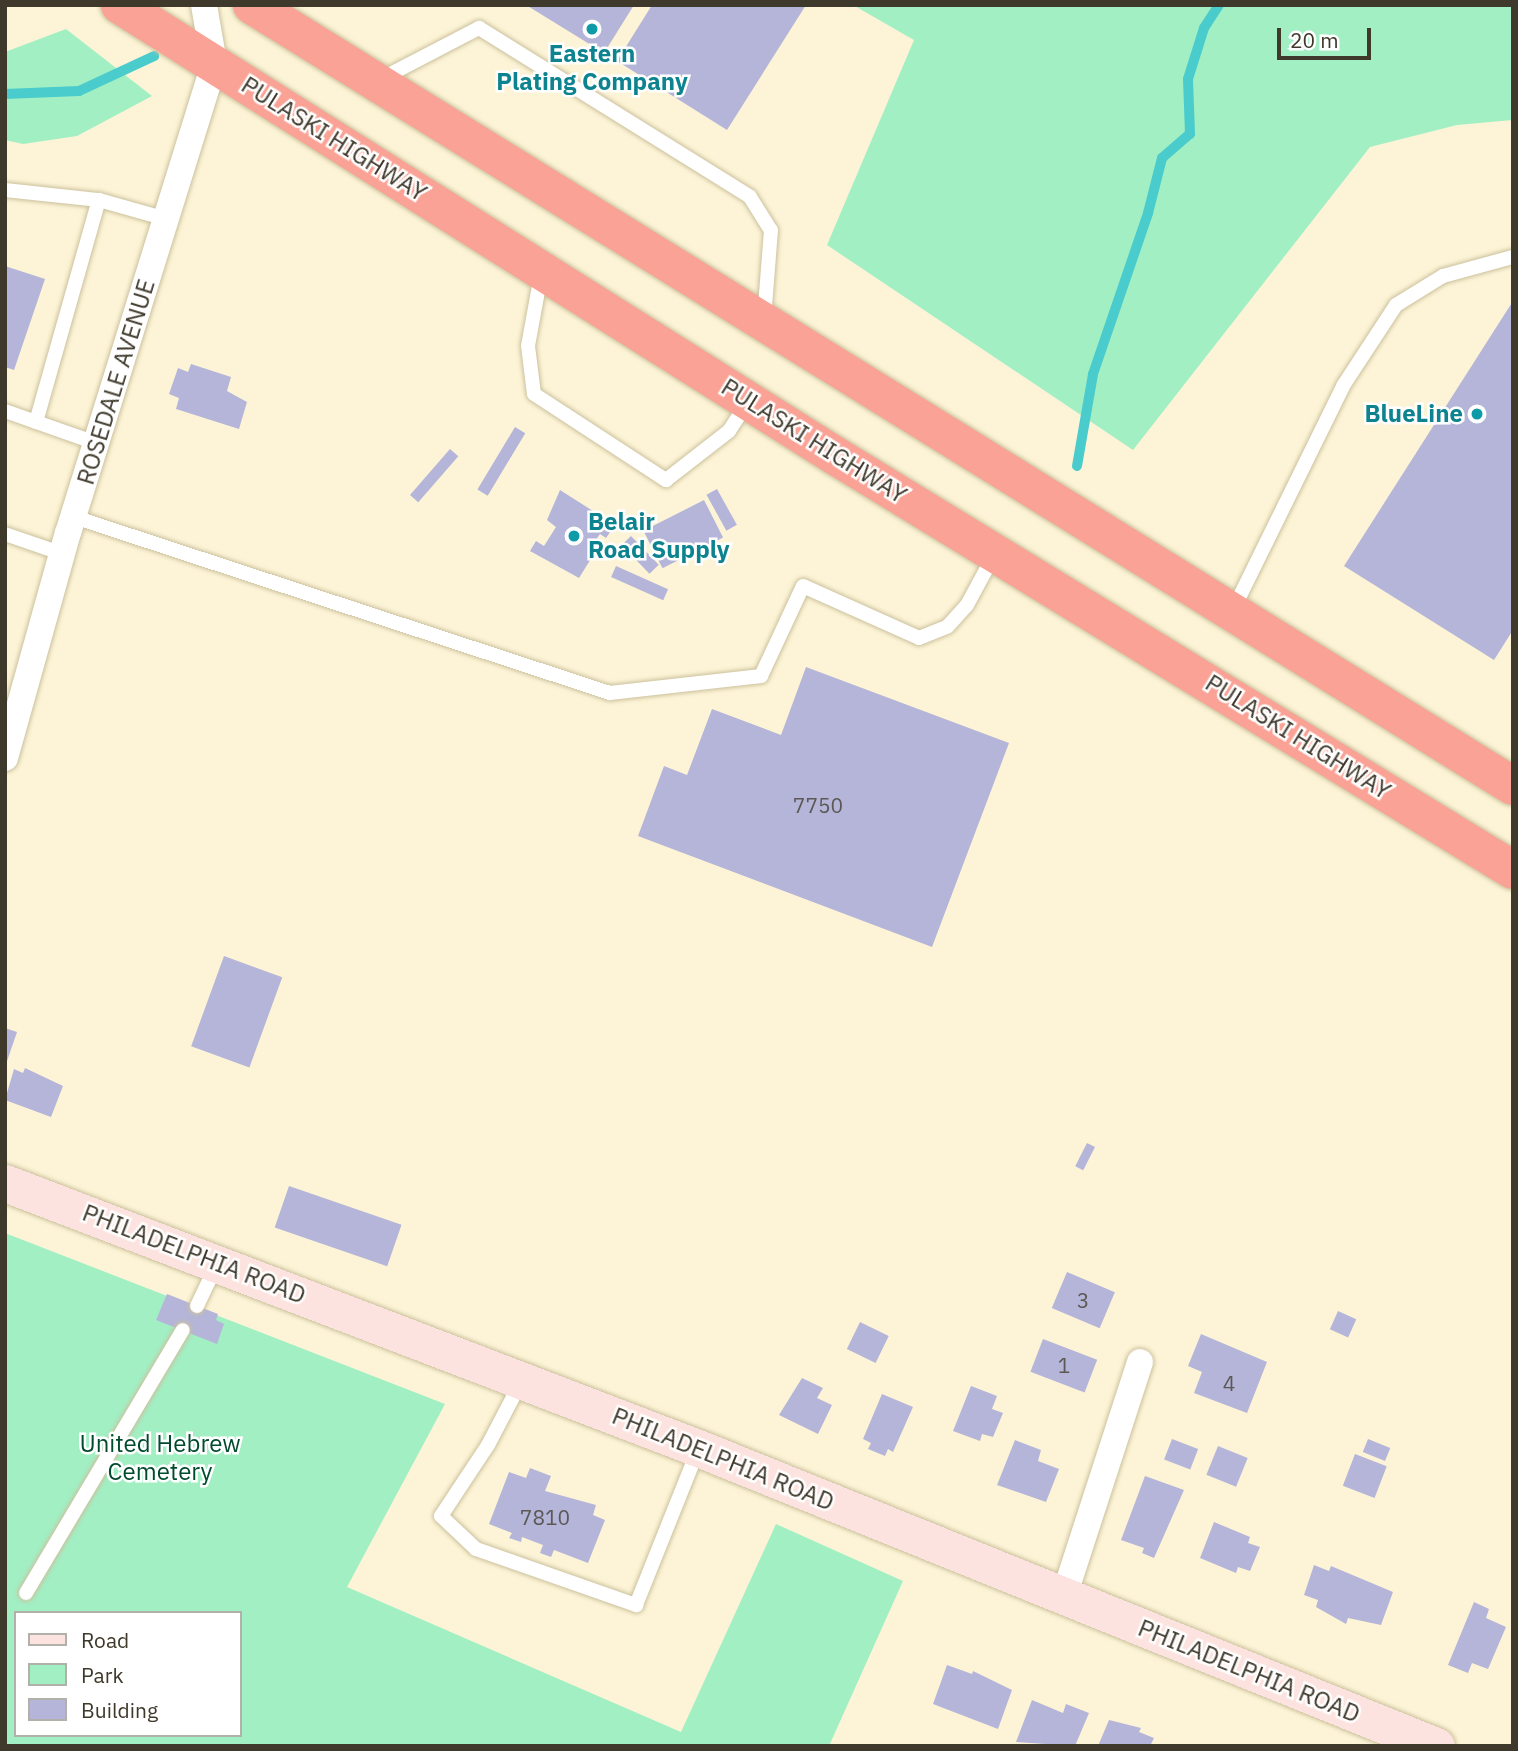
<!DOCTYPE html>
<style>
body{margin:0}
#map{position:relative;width:1518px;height:1751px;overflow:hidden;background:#fdf4d7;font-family:"IBM Plex Sans",sans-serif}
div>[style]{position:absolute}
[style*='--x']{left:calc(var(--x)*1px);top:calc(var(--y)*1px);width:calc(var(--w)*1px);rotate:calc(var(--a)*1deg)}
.green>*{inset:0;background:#a2efc4}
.stream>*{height:10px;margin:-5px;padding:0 5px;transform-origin:5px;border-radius:5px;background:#4acccd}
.building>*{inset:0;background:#b4b5d8;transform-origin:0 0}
.roads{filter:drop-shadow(0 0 2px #cbc19d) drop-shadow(0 0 2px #cbc19d)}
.lane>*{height:14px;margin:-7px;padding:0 7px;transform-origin:7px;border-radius:7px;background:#fff}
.street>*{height:26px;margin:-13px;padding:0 13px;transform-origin:13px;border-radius:13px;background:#fff}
.secondary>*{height:37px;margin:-18.5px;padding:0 18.5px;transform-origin:18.5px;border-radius:18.5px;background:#fde3df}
.highway>*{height:38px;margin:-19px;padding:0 19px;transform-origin:19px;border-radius:19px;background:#f9a295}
.dots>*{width:19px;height:19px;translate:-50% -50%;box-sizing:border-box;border:4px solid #fff;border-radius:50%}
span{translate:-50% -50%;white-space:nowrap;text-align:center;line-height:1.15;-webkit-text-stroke:5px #fff;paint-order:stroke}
.number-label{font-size:21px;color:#5c5856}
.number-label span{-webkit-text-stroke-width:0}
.culture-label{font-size:24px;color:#0d838f;font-weight:700}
.right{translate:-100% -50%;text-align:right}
.left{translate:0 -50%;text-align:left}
.street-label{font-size:24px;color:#3e392b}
.park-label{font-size:24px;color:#004b2d}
.frame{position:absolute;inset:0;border:7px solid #3e392b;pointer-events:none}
.legend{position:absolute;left:14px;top:1611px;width:228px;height:126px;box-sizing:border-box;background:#fff;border:2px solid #b2b0aa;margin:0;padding:9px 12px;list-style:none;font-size:21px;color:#3e392b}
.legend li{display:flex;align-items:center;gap:14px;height:35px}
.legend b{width:35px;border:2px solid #b2b0aa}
.scale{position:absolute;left:1277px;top:28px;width:94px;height:32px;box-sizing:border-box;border:4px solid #3e392b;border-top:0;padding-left:9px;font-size:21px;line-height:24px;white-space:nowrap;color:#3e392b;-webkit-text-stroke:5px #fff;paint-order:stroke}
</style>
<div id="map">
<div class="green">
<div style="clip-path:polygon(853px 5px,1513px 5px,1513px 120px,1457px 125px,1370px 147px,1133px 450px,827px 245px,914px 40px)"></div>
<div style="clip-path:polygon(66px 29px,152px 96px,77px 136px,23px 144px,5px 140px,5px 52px)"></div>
<div style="clip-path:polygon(evenodd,5px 1233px,445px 1404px,347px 1587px,681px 1732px,776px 1524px,903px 1581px,829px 1746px,5px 1746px,5px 1233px,16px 1613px,240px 1613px,240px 1735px,16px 1735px,16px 1613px)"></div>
</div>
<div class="stream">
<div style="--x:5;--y:94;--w:74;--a:-2.3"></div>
<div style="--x:79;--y:91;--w:83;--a:-25"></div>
<div style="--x:1077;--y:466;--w:93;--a:-80.1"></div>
<div style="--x:1093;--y:374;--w:170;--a:-71.1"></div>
<div style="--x:1148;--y:213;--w:57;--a:-75.7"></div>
<div style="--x:1162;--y:158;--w:37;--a:-41"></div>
<div style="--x:1190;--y:134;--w:55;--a:-92.1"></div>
<div style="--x:1188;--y:79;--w:53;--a:-72.6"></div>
<div style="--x:1204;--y:28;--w:27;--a:-57"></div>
</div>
<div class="building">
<div style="clip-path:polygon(526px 5px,634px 5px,604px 53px)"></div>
<div style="clip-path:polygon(652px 5px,806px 5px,727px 130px,617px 61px)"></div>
<div style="clip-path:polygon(5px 266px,45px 279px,14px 370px,5px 367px)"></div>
<div style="clip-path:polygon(1513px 301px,1513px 630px,1494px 660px,1344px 566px)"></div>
<div style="clip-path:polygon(191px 364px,231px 377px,227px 391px,247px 402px,239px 429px,176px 409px,179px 398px,169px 394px,178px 368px,188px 372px)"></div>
<div style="left:515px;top:427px;width:12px;height:73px;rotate:31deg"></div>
<div style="left:450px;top:449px;width:11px;height:61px;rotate:41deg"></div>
<div style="left:717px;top:489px;width:41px;height:12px;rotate:61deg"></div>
<div style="clip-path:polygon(560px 490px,615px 525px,606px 538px,600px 534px,597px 538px,602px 541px,579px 578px,530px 551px,536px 541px,544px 546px,556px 527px,547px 520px)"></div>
<div style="left:704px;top:500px;width:42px;height:68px;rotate:63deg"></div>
<div style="left:631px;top:536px;width:40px;height:13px;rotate:46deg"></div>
<div style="left:616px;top:566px;width:57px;height:12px;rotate:24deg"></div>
<div style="clip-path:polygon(806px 667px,1009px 743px,932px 947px,638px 836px,664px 766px,687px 775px,712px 709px,781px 735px)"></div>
<div style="left:224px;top:956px;width:62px;height:96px;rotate:20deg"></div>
<div style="clip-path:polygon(5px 1028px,17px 1032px,6px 1064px,5px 1064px)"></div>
<div style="clip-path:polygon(25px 1068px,63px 1086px,51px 1117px,5px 1100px,14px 1069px,23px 1073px)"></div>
<div style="left:1087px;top:1143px;width:9px;height:26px;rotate:27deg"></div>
<div style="left:289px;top:1186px;width:119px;height:44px;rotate:19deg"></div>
<div style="left:1067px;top:1272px;width:52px;height:39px;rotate:23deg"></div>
<div style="clip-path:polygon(167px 1294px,218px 1314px,216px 1320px,224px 1324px,217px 1344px,156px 1320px)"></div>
<div style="left:1338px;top:1311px;width:20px;height:20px;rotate:24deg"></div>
<div style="left:860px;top:1322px;width:32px;height:30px;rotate:26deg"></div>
<div style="clip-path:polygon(1201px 1334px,1267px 1362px,1247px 1413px,1194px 1393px,1202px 1372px,1188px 1366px)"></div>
<div style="left:1043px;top:1339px;width:58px;height:35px;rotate:21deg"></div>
<div style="clip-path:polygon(802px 1378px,823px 1388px,817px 1398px,832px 1405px,818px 1434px,779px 1415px)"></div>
<div style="clip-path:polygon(971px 1386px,997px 1396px,992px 1409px,1003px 1413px,993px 1437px,982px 1434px,980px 1441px,953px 1431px)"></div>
<div style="clip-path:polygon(882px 1394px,913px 1407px,893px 1452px,888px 1449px,885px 1456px,868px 1449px,871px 1443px,863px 1439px)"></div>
<div style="left:1172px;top:1439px;width:28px;height:22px;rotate:21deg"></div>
<div style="left:1368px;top:1439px;width:24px;height:14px;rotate:22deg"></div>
<div style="clip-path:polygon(1015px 1440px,1041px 1450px,1038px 1461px,1059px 1469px,1046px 1502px,997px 1485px)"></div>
<div style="left:1218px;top:1446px;width:32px;height:31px;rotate:22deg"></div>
<div style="left:1355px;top:1454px;width:34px;height:34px;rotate:21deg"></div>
<div style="clip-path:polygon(530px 1468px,551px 1476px,545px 1491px,596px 1505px,593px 1515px,605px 1520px,588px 1563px,554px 1550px,551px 1557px,540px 1553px,543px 1545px,522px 1537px,521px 1542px,509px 1538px,512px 1533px,489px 1524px,509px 1472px,526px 1478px)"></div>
<div style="clip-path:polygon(1145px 1476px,1184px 1490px,1154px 1558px,1142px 1553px,1144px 1548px,1121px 1540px)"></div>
<div style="clip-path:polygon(1214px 1522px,1250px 1537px,1248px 1543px,1260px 1547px,1250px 1571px,1238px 1567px,1236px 1573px,1200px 1558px)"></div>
<div style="clip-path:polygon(1314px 1565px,1329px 1571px,1331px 1566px,1393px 1592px,1381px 1625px,1348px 1618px,1346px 1624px,1316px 1607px,1318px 1600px,1304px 1595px)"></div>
<div style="clip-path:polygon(1474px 1602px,1489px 1609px,1486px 1618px,1506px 1627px,1488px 1669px,1472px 1663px,1468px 1673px,1448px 1665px)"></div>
<div style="clip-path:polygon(947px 1665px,972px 1674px,973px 1671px,1012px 1690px,998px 1729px,933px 1704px)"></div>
<div style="clip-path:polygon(1032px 1700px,1063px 1713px,1066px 1704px,1089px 1713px,1075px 1746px,1016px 1742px)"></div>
<div style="clip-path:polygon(1109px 1720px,1141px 1728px,1139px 1732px,1154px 1738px,1150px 1746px,1098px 1746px)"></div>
</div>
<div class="roads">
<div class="lane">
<div style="--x:379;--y:80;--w:113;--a:-27.5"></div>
<div style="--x:479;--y:28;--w:319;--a:31.9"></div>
<div style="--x:750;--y:197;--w:39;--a:58"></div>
<div style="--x:771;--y:230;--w:89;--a:94.5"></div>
<div style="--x:5;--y:190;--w:95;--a:6.1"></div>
<div style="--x:99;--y:200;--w:70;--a:15.8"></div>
<div style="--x:541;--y:275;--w:72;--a:100.4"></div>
<div style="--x:528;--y:346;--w:48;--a:82.9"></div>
<div style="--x:534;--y:394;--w:158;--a:33.1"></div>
<div style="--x:666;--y:480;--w:80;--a:-37.9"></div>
<div style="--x:729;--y:431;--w:35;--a:-57"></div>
<div style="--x:5;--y:411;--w:96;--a:19.4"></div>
<div style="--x:36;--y:422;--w:231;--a:-74.2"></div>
<div style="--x:74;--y:517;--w:564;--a:18.18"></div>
<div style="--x:610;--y:693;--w:152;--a:-6.4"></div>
<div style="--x:761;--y:676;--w:99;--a:-65"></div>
<div style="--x:803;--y:586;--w:127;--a:24.1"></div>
<div style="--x:919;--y:638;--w:31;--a:-22"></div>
<div style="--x:948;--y:626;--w:28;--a:-48"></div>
<div style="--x:967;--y:605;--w:57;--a:-61.6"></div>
<div style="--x:5;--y:534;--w:61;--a:19"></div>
<div style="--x:1233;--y:610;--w:250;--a:-63.8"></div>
<div style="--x:1343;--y:386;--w:97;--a:-56.8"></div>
<div style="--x:1396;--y:305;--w:55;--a:-31.7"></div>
<div style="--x:1443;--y:276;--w:73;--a:-15.2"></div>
<div style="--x:197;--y:1306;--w:44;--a:-64.6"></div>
<div style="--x:522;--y:1380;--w:73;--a:117.6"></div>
<div style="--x:488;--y:1445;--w:85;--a:123.5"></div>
<div style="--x:441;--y:1516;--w:48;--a:43.3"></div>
<div style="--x:476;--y:1549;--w:170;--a:19.3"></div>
<div style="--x:636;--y:1605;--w:167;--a:-68.2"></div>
<div style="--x:26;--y:1593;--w:306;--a:-59.2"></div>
</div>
<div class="street">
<div style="--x:5;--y:758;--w:234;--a:-74.4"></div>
<div style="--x:68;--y:533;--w:492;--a:-72.7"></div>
<div style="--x:214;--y:63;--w:59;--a:-99.8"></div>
<div style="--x:1064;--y:1596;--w:246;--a:-72"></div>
</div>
<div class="secondary">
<div style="--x:5;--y:1183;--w:742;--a:20.93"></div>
<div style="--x:698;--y:1448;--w:796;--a:21.99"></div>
</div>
<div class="highway">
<div style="--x:120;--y:5;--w:844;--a:32.22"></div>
<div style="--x:834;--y:455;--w:796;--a:31.43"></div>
<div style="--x:252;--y:5;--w:1483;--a:31.77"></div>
</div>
</div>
<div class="dots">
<div style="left:592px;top:29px;background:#0f9aa8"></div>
<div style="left:1477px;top:414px;background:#0f9aa8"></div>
<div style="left:574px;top:536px;background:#0f9aa8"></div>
</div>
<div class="number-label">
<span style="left:818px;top:805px">7750</span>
<span style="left:1083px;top:1300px">3</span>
<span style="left:1064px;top:1365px">1</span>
<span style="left:1229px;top:1383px">4</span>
<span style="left:545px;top:1517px">7810</span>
</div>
<div class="culture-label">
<span style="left:592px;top:68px">Eastern<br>Plating Company</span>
<span class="right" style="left:1463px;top:414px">BlueLine</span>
<span class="left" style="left:588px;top:536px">Belair<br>Road Supply</span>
</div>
<div class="street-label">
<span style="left:334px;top:139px;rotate:32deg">PULASKI HIGHWAY</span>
<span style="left:116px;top:382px;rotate:-73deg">ROSEDALE AVENUE</span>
<span style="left:814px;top:441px;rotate:32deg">PULASKI HIGHWAY</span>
<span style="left:1298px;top:737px;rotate:32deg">PULASKI HIGHWAY</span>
<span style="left:194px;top:1254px;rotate:21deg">PHILADELPHIA ROAD</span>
<span style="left:723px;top:1459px;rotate:22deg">PHILADELPHIA ROAD</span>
<span style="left:1249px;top:1671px;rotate:22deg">PHILADELPHIA ROAD</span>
</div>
<div class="park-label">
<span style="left:160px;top:1458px">United Hebrew<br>Cemetery</span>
</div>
<div class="frame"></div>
<ul class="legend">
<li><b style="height:9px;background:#fde3df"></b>Road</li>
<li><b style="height:19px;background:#a2efc4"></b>Park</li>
<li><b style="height:19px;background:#b4b5d8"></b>Building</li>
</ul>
<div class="scale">20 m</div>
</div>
